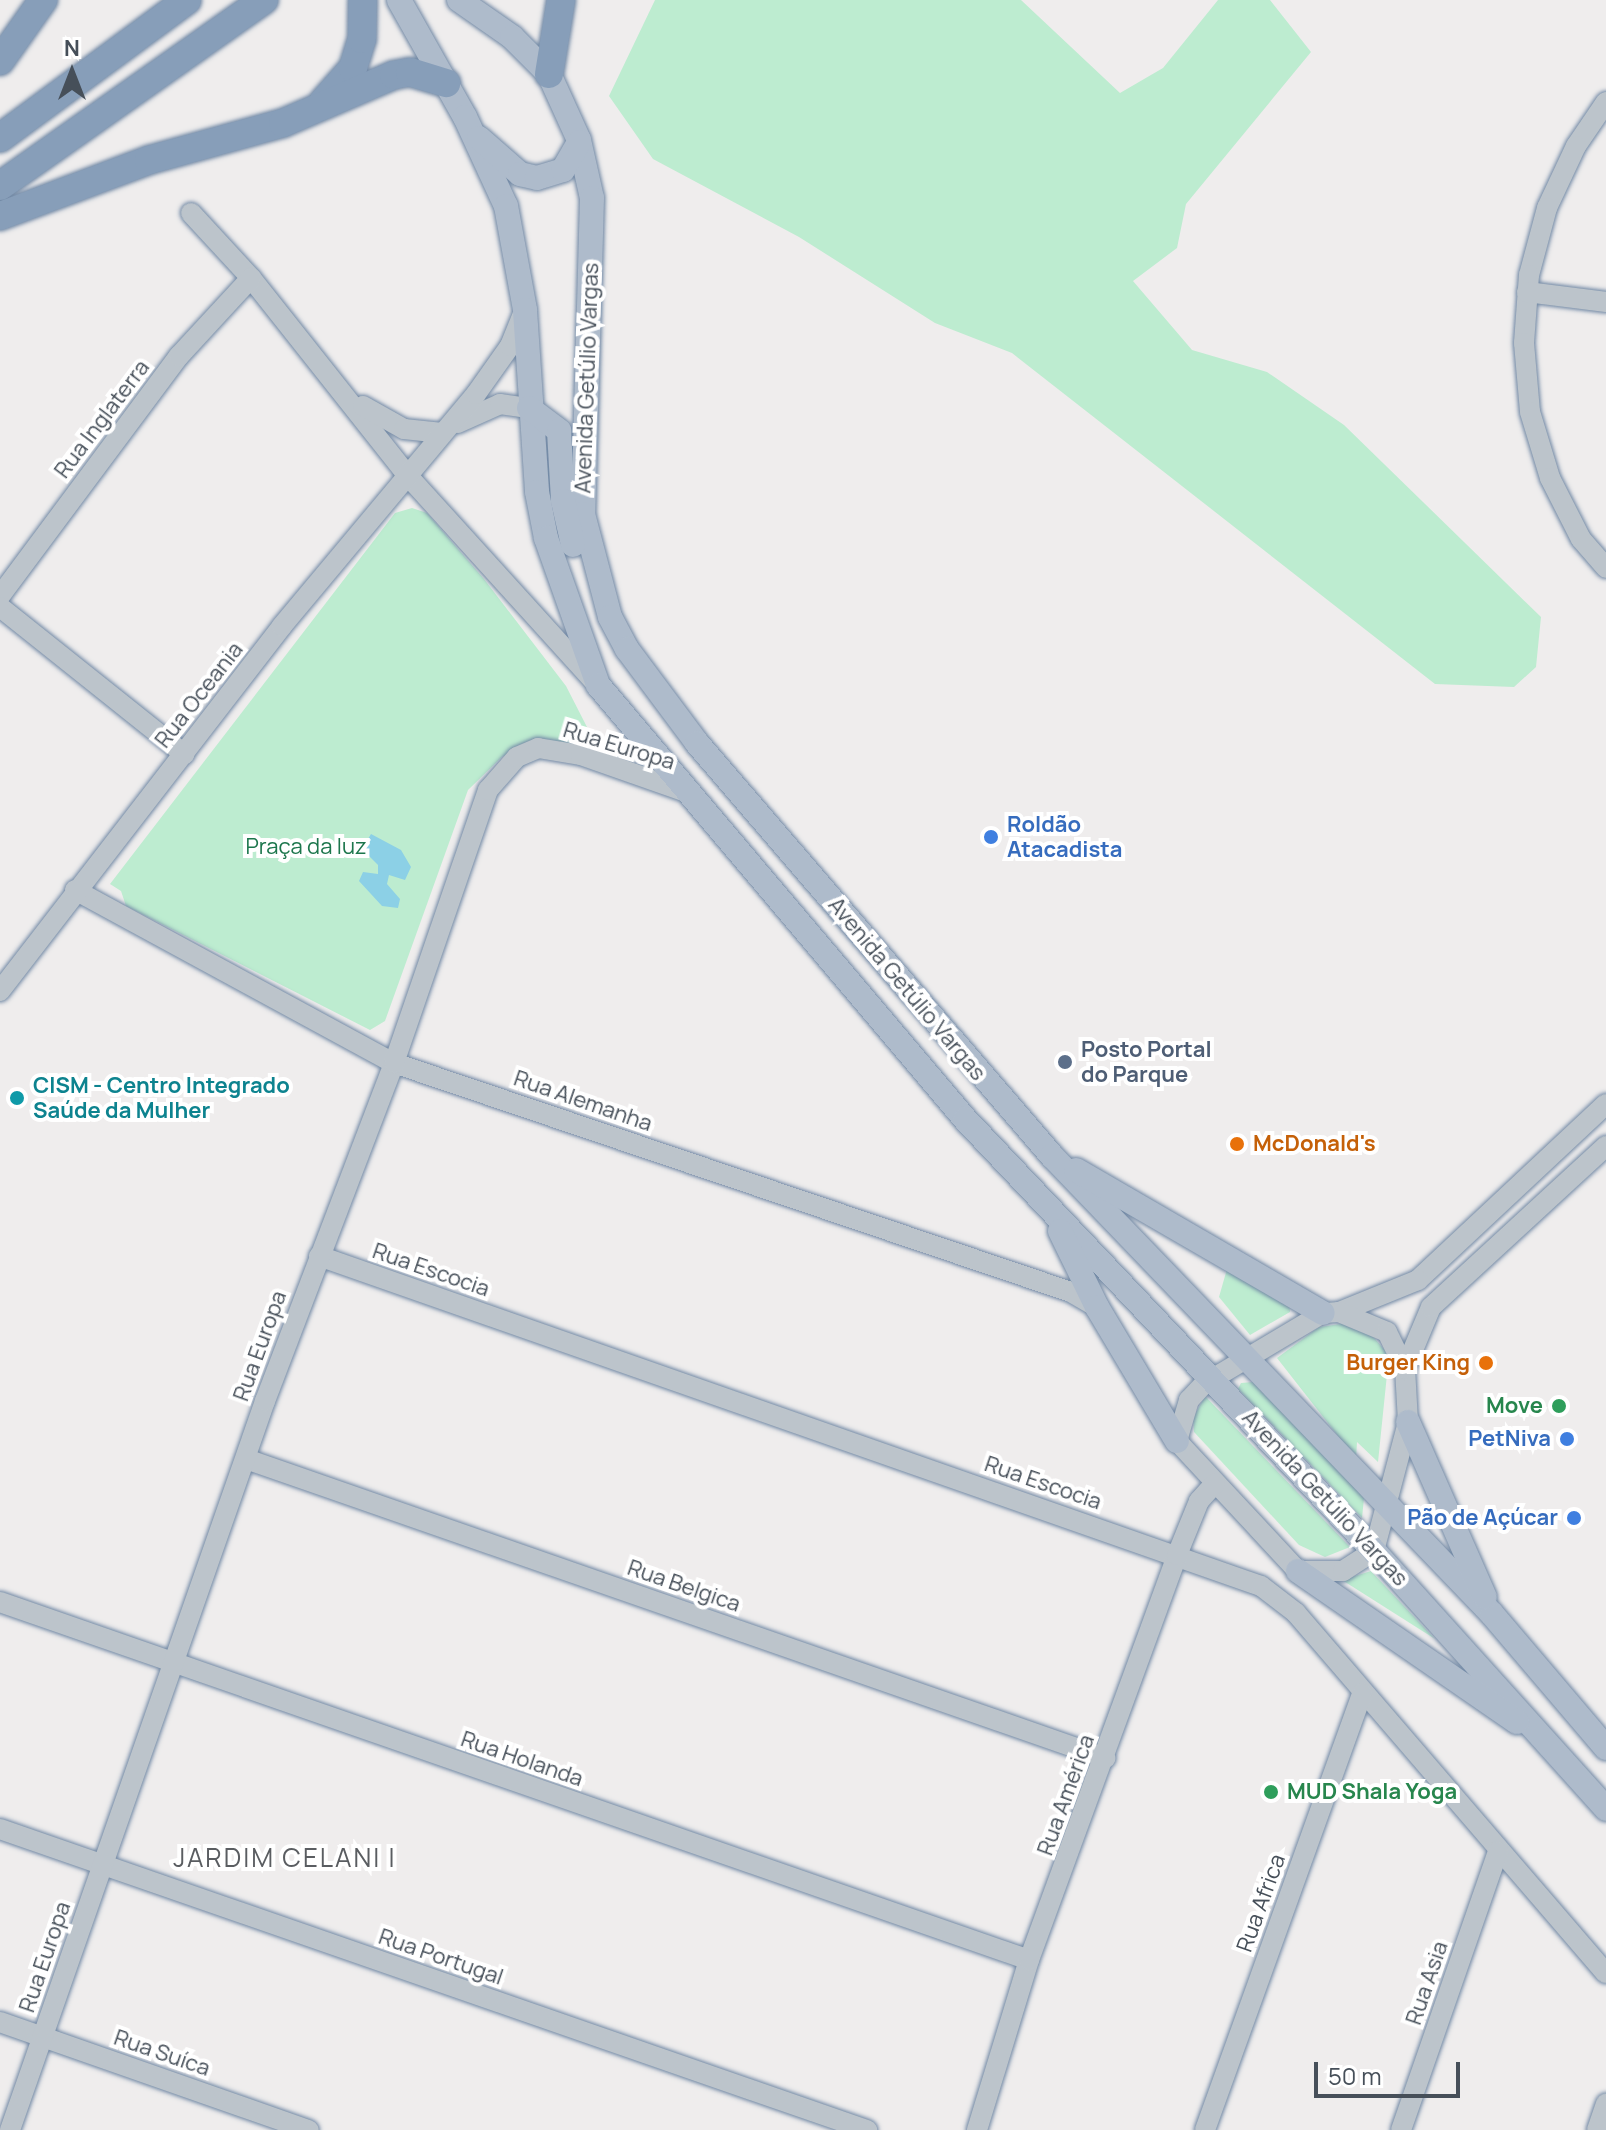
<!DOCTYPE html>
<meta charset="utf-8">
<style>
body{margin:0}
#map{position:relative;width:1606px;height:2130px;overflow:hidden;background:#efeded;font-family:Manrope,sans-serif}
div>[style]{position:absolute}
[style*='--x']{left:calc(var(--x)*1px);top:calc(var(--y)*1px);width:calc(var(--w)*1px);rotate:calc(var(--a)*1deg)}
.green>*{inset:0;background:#bdecd0}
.water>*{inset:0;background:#8cd0e6}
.roads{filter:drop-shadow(0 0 2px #7289a5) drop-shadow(0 0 2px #7289a5)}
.minor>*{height:20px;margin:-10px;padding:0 10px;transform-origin:10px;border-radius:10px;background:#bcc4cb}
.major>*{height:24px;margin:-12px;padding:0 12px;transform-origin:12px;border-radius:12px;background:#aebbcb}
.highway>*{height:28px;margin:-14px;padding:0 14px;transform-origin:14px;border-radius:14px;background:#879eb9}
.dots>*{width:22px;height:22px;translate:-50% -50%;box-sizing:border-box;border:4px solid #fff;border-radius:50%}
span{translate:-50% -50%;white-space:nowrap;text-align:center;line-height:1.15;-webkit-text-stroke:8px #fff;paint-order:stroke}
.street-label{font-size:22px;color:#464f59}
.shop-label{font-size:22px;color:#366cbe;font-weight:700}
.left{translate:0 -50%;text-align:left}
.right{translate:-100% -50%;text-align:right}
.park-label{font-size:22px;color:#1c764c}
.service-label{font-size:22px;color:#4e5e75;font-weight:700}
.culture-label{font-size:22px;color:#0d838f;font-weight:700}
.food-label{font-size:22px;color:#c56008;font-weight:700}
.leisure-label{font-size:22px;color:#27864d;font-weight:700}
.quarter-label{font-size:26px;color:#5a5d61;letter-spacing:2px}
.north{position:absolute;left:32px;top:32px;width:80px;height:80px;-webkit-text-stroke:6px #fff;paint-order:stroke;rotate:0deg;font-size:22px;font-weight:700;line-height:32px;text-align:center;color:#464f59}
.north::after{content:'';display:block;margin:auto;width:28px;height:36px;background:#464f59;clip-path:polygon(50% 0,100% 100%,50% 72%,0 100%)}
.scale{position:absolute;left:1314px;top:2062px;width:146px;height:36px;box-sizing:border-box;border:4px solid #464f59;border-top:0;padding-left:10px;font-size:24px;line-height:28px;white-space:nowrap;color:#464f59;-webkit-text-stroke:6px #fff;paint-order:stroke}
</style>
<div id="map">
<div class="green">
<div style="clip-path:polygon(655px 0,1021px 0,1120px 93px,1163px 68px,1218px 0,1270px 0,1311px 52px,1186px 204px,1177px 248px,1133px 281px,1192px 350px,1267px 372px,1344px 425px,1541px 617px,1536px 667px,1514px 687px,1435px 684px,1012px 353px,935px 323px,799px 237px,653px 159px,609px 96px)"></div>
<div style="clip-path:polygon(412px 508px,427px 513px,484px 579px,566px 686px,588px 729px,629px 760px,580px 744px,527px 744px,502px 757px,468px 790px,385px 1021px,370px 1030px,126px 906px,121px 891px,110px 884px,395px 513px)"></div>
<div style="clip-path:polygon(1227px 1269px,1289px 1303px,1290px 1312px,1250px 1335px,1219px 1297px)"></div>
<div style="clip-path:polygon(1348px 1323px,1369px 1332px,1389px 1355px,1378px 1462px,1357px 1442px,1356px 1459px,1277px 1358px,1319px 1327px)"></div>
<div style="clip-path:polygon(1253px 1382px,1357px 1487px,1364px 1498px,1362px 1518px,1238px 1389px,1241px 1383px)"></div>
<div style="clip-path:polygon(1205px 1396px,1350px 1547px,1325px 1557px,1299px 1545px,1194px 1432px,1193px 1418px)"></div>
<div style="clip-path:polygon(1371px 1571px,1435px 1639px,1342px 1580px)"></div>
</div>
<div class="water">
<div style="clip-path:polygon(371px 834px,401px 850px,411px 867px,405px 880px,389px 875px,387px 884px,400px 899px,398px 908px,382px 906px,359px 881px,363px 872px,378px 874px,378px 865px,362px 849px)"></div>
</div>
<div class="roads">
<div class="minor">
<div style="--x:1606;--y:102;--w:53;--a:124.3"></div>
<div style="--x:1576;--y:146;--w:68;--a:115.1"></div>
<div style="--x:1547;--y:208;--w:69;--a:105"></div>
<div style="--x:1529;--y:275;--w:68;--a:94.2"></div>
<div style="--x:1524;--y:343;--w:69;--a:85"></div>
<div style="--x:1530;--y:412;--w:69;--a:73.1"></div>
<div style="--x:1550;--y:478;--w:68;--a:63.1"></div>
<div style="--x:1581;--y:539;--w:38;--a:49"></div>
<div style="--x:191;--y:213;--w:88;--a:47.3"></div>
<div style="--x:251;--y:278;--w:253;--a:51.6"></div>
<div style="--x:408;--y:476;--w:278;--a:47.8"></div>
<div style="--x:1527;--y:292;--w:80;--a:7.2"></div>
<div style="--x:363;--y:406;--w:47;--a:29.3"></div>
<div style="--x:404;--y:429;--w:36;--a:6"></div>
<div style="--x:458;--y:423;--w:46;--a:-24.3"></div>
<div style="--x:500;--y:404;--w:29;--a:8"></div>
<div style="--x:0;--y:596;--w:299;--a:-53.3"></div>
<div style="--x:179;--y:356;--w:106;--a:-47.3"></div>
<div style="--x:0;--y:607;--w:236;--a:38.6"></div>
<div style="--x:75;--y:890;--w:363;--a:28.5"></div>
<div style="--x:394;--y:1063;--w:715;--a:18.69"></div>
<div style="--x:1071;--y:1292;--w:30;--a:30"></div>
<div style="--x:0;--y:991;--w:461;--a:-52.3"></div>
<div style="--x:282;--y:626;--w:302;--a:-50.1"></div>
<div style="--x:476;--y:394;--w:59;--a:-54.7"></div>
<div style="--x:510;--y:346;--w:38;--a:-68"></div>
<div style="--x:1606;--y:1104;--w:258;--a:136.9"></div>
<div style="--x:1418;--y:1280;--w:85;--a:157.9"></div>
<div style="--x:1339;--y:1312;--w:16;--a:176"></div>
<div style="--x:1323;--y:1313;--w:139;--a:149.2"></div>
<div style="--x:1204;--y:1384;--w:22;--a:133"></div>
<div style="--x:1189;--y:1400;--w:43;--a:106.3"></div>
<div style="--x:1177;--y:1441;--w:178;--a:47.1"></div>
<div style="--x:1298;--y:1571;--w:45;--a:0"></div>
<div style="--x:1343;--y:1571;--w:37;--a:-33"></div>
<div style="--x:1374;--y:1551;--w:133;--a:-75.2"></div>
<div style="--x:1408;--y:1422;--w:53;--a:-93.2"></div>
<div style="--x:1405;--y:1369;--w:67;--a:-67.2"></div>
<div style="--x:1431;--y:1307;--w:238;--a:-42.6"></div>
<div style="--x:319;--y:1256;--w:998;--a:19.31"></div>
<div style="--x:1261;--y:1586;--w:44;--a:37.6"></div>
<div style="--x:1296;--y:1613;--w:475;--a:49.3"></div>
<div style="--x:1339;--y:1312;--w:52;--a:22.6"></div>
<div style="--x:1387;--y:1332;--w:41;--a:64.1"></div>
<div style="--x:246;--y:1459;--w:910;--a:19.19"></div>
<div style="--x:0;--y:1602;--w:1089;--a:19.18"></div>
<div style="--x:0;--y:1829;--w:918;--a:19.15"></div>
<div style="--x:0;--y:2022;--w:327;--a:19.3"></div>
<div style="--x:10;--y:2130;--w:772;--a:-70.72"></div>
<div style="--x:265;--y:1401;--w:362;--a:-69.1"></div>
<div style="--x:394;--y:1063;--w:289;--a:-71"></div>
<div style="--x:488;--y:790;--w:44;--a:-48.7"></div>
<div style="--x:517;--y:757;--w:23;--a:-23"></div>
<div style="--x:538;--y:748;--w:44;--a:9.2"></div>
<div style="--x:581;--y:755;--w:111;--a:19.4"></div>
<div style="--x:977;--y:2130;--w:178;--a:-73"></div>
<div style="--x:1029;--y:1960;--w:431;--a:-69.9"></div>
<div style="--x:1177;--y:1555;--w:58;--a:-67.8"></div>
<div style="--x:1199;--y:1501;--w:24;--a:-48"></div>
<div style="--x:1205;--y:2130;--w:464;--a:-70.2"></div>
<div style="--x:1401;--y:2130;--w:295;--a:-70.8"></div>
<div style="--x:1597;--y:2130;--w:28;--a:-71"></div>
</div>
<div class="major">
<div style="--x:399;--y:0;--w:134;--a:60.6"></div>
<div style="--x:465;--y:117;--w:98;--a:65.3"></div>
<div style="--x:506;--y:206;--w:106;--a:79.6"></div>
<div style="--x:525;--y:310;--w:182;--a:86.2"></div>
<div style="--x:537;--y:492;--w:47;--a:78.9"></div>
<div style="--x:546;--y:538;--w:156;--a:70.5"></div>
<div style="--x:598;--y:685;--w:568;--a:49.78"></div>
<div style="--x:965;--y:1119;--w:595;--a:46.57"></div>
<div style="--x:1374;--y:1551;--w:347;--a:48"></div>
<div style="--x:459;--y:0;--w:65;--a:34.9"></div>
<div style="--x:512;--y:37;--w:52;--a:45"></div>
<div style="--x:549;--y:74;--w:72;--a:65.6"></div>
<div style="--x:579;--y:140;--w:59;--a:77.4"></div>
<div style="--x:592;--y:198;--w:316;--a:91.6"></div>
<div style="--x:583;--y:514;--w:106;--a:75.3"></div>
<div style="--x:610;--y:617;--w:36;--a:62"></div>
<div style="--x:627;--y:649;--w:117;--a:53.3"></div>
<div style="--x:697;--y:743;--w:545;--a:49.32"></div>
<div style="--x:1052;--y:1156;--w:635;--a:46.15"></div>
<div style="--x:1492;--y:1614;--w:176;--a:49.6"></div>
<div style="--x:479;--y:138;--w:55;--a:41.3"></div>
<div style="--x:520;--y:174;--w:17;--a:13"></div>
<div style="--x:537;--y:178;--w:27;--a:-17"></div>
<div style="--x:563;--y:170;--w:32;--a:-60"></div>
<div style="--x:529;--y:408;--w:38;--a:37"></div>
<div style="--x:559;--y:431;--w:70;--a:86.7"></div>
<div style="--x:563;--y:501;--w:45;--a:77.2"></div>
<div style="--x:1076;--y:1170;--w:285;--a:30.1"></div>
<div style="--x:1060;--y:1231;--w:85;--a:64"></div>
<div style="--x:1097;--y:1307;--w:156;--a:59.2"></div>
<div style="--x:1408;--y:1422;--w:191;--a:66.3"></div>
<div style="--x:1298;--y:1571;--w:266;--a:34.6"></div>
</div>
<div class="highway">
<div style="--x:0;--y:61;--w:75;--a:-54.8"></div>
<div style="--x:549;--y:74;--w:75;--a:-80.8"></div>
<div style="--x:323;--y:102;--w:45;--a:-48.6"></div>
<div style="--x:353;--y:68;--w:30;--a:-73"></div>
<div style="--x:362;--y:39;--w:39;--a:-89"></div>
<div style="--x:0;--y:138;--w:232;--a:-36.4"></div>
<div style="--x:0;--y:186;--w:323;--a:-35.2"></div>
<div style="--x:0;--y:216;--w:159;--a:-20.6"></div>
<div style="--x:149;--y:160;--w:139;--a:-15.4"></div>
<div style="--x:283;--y:123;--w:121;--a:-23.4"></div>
<div style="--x:394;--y:75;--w:16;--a:-11"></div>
<div style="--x:410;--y:72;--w:38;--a:17"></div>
</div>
</div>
<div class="dots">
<div style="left:991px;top:837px;background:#3f7fe0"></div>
<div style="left:1065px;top:1062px;background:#5c6f8a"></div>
<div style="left:17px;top:1098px;background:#0f9aa8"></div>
<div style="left:1237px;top:1144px;background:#e8710a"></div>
<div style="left:1486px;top:1363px;background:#e8710a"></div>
<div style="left:1559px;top:1406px;background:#2e9e5b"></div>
<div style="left:1567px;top:1439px;background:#3f7fe0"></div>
<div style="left:1574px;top:1518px;background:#3f7fe0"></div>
<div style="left:1271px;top:1792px;background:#2e9e5b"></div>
</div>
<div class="street-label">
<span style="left:587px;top:378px;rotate:-88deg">Avenida Getúlio Vargas</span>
<span style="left:102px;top:419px;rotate:-53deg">Rua Inglaterra</span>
<span style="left:199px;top:695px;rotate:-52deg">Rua Oceania</span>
<span style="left:619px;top:746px;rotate:17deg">Rua Europa</span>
<span style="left:907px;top:989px;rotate:50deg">Avenida Getúlio Vargas</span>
<span style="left:583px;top:1101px;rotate:19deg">Rua Alemanha</span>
<span style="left:431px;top:1270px;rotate:19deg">Rua Escocia</span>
<span style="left:260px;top:1346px;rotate:-70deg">Rua Europa</span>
<span style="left:1043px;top:1483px;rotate:19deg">Rua Escocia</span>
<span style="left:1325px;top:1498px;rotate:47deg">Avenida Getúlio Vargas</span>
<span style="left:684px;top:1586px;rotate:19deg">Rua Belgica</span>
<span style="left:522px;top:1759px;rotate:19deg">Rua Holanda</span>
<span style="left:1066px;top:1795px;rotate:-70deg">Rua América</span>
<span style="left:1261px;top:1903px;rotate:-70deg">Rua Africa</span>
<span style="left:45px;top:1957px;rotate:-71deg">Rua Europa</span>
<span style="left:441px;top:1957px;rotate:19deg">Rua Portugal</span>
<span style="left:1427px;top:1983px;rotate:-71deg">Rua Asia</span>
<span style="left:162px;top:2053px;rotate:19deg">Rua Suíca</span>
</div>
<div class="shop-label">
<span class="left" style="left:1007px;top:837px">Roldão<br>Atacadista</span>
<span class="right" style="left:1551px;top:1439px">PetNiva</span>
<span class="right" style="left:1558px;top:1518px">Pão de Açúcar</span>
</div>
<div class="park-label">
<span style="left:306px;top:847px">Praça da luz</span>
</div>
<div class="service-label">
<span class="left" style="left:1081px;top:1062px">Posto Portal<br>do Parque</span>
</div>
<div class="culture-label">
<span class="left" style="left:33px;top:1098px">CISM - Centro Integrado<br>Saúde da Mulher</span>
</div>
<div class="food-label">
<span class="left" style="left:1253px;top:1144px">McDonald's</span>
<span class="right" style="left:1470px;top:1363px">Burger King</span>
</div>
<div class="leisure-label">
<span class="right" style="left:1543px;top:1406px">Move</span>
<span class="left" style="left:1287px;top:1792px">MUD Shala Yoga</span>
</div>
<div class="quarter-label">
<span style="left:285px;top:1858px">JARDIM CELANI I</span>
</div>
<div class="north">N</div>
<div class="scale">50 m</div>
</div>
